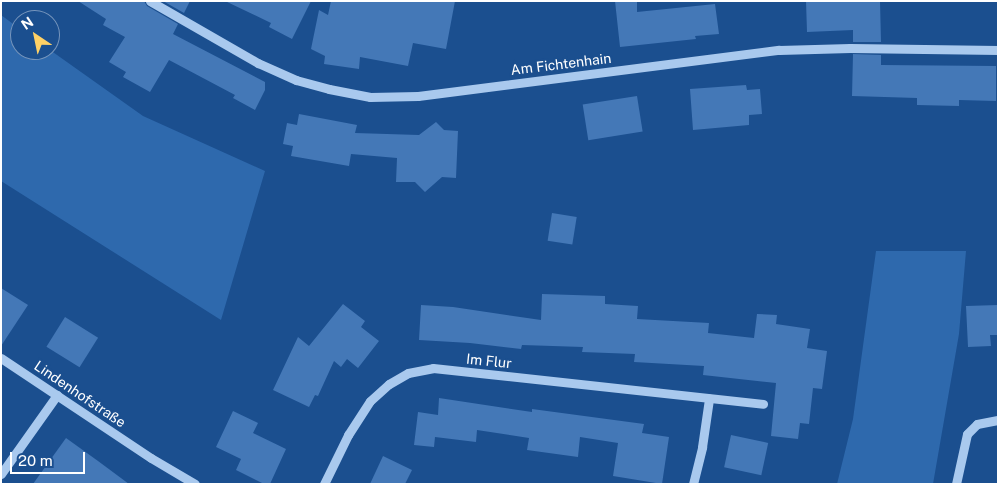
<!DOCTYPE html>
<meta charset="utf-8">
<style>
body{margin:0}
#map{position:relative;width:999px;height:485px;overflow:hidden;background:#1b4f8f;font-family:"Public Sans",sans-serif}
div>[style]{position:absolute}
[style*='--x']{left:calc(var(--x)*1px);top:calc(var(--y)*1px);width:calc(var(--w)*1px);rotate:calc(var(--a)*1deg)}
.green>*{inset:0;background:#2e69ad}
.building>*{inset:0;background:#4478b7;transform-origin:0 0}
.minor>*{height:9px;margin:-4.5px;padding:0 4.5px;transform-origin:4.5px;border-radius:4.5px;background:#a9c9ee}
span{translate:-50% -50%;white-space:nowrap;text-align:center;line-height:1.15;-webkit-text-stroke:4.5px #1b4f8f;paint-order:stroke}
.street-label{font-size:14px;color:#fff}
.frame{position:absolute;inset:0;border:2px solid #fff;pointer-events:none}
.north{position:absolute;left:10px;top:10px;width:50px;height:50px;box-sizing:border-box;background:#1b4f8f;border:1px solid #7695bc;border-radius:50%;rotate:326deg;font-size:14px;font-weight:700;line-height:20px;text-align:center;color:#fff}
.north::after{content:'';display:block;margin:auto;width:18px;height:22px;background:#ffd166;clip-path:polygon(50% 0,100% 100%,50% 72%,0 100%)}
.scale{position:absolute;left:10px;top:452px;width:75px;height:22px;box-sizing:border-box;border:2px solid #fff;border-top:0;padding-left:6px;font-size:15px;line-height:18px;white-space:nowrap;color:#fff;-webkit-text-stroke:4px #1b4f8f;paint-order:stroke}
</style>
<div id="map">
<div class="green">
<div style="clip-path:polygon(1px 15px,20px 29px,20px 50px,50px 50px,143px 116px,265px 171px,221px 320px,1px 181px)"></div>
<div style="clip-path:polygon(876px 251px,966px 251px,959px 334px,933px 484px,837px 484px,853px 419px)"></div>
</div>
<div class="building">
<div style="clip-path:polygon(78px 1px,144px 1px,147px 6px,178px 24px,173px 34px,265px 82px,265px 90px,255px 110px,233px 98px,235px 95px,169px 60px,150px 92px,123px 77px,126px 72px,109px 62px,125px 37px,103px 25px,106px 19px)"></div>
<div style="clip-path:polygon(163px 1px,190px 1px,184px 13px)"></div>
<div style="clip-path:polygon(225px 1px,311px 1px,292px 39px,269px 27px,271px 23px)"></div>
<div style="clip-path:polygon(331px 1px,455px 1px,446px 49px,413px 43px,408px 66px,360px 57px,359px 69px,324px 64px,325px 56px,311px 49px,319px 10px,328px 15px)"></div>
<div style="clip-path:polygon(615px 1px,637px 1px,637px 12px,715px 4px,719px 34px,695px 36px,696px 39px,620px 47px)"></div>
<div style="clip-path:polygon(806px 1px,880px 1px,881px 42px,853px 42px,853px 30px,807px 32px)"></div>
<div style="clip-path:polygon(853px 54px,881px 55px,881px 65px,996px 66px,996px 101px,959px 100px,959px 106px,917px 105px,917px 98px,852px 96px)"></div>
<div style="clip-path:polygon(746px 85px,747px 90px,760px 89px,762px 114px,749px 115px,749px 125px,693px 130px,690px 89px)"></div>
<div style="left:637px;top:96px;width:36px;height:55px;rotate:81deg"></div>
<div style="clip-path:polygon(299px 114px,357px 125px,355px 133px,419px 135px,436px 122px,444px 130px,458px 131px,456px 178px,442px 177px,425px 192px,415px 182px,396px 182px,397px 158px,351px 154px,349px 166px,291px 156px,293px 146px,283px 144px,287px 123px,297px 125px)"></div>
<div style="left:552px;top:213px;width:25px;height:28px;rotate:9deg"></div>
<div style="clip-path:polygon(1px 288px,28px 305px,1px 346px)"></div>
<div style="clip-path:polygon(542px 294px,605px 296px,605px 304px,638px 306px,637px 319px,709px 323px,708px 333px,754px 338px,757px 314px,777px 315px,776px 324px,810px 329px,807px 348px,827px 351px,822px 389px,813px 388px,809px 424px,800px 423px,798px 439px,771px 436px,776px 383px,703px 375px,704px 366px,634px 362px,635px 354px,582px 352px,583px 347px,522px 345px,521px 349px,470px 343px,419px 340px,421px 305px,453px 307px,541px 320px)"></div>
<div style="clip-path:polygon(343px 304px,365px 321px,361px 327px,379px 341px,358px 368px,347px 359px,341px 367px,334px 361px,318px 396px,315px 395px,309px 407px,273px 390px,298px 337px,309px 346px)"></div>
<div style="clip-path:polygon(998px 305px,998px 335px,990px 335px,991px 346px,968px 347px,966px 306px)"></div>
<div style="left:65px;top:317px;width:39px;height:35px;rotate:32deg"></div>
<div style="clip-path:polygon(439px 398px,532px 412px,532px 409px,644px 424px,642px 433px,669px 437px,662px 484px,613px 476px,618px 443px,580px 437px,578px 457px,527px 450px,529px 438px,477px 430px,476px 442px,435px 437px,434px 447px,414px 445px,418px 412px,438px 415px)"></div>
<div style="clip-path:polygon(233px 411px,258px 423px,253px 433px,286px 449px,270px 484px,264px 484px,236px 470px,241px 459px,216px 447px)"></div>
<div style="left:731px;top:435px;width:38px;height:33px;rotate:12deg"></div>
<div style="clip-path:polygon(66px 438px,98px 461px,129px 484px,33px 484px)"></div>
<div style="clip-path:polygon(383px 456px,412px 470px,405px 484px,370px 484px)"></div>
</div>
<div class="minor">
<div style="--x:150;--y:1;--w:125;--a:29.9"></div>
<div style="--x:258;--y:63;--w:42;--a:24.1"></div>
<div style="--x:296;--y:80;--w:34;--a:15"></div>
<div style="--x:329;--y:89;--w:42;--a:11"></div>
<div style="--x:370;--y:97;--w:48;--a:-1.2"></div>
<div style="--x:418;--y:96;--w:364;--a:-7.3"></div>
<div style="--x:779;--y:50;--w:71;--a:-1.6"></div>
<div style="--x:850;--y:48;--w:148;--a:0.8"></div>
<div style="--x:1;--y:358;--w:180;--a:33.7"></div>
<div style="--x:151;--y:458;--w:51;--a:30.6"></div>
<div style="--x:1;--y:474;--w:97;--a:-54.7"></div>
<div style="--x:324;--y:484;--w:55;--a:-63.9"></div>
<div style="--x:348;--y:435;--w:40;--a:-57.1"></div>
<div style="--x:370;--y:401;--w:25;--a:-42"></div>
<div style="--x:389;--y:384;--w:22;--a:-30"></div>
<div style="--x:408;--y:373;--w:25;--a:-11"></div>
<div style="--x:433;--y:368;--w:332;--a:6.2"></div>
<div style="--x:693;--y:484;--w:38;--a:-76"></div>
<div style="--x:702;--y:447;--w:49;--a:-81.7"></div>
<div style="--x:956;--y:484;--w:51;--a:-77.6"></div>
<div style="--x:967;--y:434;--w:14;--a:-45"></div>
<div style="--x:977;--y:424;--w:21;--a:-11"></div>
</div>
<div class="street-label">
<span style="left:561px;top:64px;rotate:-7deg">Am Fichtenhain</span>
<span style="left:489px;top:361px;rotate:6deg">Im Flur</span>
<span style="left:80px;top:394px;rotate:34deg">Lindenhofstraße</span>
</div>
<div class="frame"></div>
<div class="north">N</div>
<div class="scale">20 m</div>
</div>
